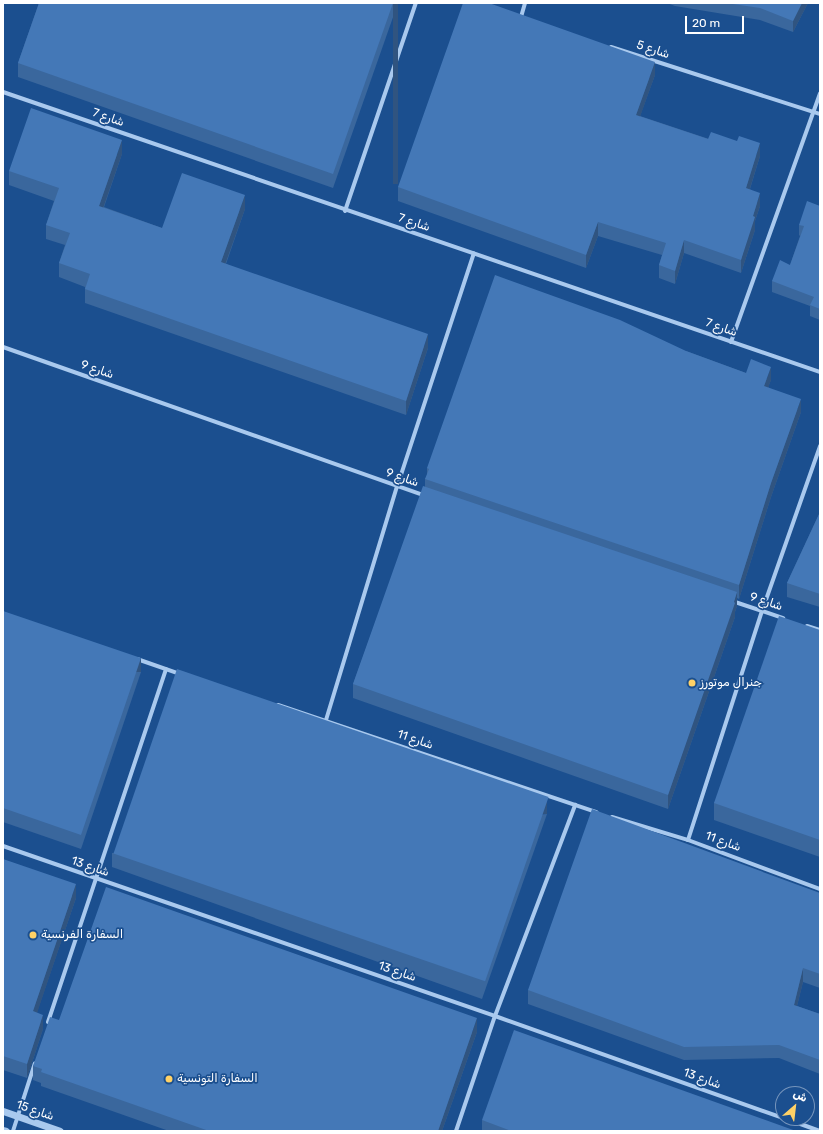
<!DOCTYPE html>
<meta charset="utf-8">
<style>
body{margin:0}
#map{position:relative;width:823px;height:1134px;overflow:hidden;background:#1b4f8f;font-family:Rubik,Cairo,sans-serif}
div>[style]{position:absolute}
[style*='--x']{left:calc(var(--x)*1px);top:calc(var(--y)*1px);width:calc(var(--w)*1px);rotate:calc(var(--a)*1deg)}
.minor>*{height:4px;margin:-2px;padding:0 2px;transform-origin:2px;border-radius:2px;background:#a9c9ee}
.tertiary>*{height:7px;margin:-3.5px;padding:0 3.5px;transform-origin:3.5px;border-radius:3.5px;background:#a9c9ee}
.wall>*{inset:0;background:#3a679d}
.shaded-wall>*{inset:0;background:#305480;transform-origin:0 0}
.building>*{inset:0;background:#4478b7;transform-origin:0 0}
.dots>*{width:11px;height:11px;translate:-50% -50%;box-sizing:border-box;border:2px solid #1b4f8f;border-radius:50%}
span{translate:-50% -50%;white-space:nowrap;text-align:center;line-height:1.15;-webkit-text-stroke:3.5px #1b4f8f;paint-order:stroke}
.street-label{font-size:12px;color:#fff}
.poi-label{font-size:12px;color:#fff}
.left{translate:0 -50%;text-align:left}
.frame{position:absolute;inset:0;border:4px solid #fff;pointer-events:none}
.north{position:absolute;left:775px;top:1086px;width:40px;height:40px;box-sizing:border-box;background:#1b4f8f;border:1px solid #7695bc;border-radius:50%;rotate:28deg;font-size:11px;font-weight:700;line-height:16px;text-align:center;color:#fff}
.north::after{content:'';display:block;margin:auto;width:14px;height:18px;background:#ffd166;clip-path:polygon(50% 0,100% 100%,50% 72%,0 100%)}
.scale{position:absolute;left:685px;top:16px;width:59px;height:18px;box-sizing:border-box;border:2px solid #fff;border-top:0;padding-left:5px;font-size:12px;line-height:14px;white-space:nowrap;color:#fff;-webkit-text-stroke:3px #1b4f8f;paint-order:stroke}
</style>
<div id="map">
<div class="minor">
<div style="--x:521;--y:17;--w:15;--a:-74"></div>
<div style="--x:611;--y:47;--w:219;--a:17.8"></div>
<div style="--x:3;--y:92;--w:864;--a:18.92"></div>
<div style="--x:345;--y:211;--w:220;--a:-71.2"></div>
<div style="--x:731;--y:342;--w:264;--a:-70.3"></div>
<div style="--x:3;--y:347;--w:448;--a:19.4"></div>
<div style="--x:732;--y:601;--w:54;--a:18.4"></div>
<div style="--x:807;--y:626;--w:14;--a:17"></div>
<div style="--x:137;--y:659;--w:46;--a:19.2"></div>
<div style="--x:278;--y:705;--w:336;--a:18.6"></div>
<div style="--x:326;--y:720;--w:244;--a:-73.1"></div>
<div style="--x:397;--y:487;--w:246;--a:-71.8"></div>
<div style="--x:612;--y:817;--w:79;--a:16.8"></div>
<div style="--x:688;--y:840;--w:141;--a:20.4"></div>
<div style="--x:688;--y:840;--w:241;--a:-72.1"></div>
<div style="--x:762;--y:611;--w:175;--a:-70.6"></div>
<div style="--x:3;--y:846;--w:521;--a:19.06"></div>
<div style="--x:495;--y:1016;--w:306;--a:19.5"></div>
<div style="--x:48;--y:1022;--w:372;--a:-71.5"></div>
<div style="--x:784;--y:1118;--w:38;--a:20"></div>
<div style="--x:13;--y:1131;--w:71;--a:-72.1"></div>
<div style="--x:456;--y:1131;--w:121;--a:-71.3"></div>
<div style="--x:495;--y:1016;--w:226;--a:-69.2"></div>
</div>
<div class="tertiary">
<div style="--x:3;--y:1111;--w:60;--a:19.3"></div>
<div style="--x:3;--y:1130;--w:3;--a:18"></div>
</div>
<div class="wall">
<div style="clip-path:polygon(39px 3px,398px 3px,333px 188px,18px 77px,18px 63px)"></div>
<div style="clip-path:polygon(667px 3px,808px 3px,793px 32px,760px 20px,675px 6px)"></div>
<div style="clip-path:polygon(655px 75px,640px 116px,760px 156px,750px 189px,760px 206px,755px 221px,755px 230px,741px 273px,684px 253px,675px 284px,659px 278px,659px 265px,662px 255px,598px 236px,586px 268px,398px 201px,398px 187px)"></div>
<div style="clip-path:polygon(122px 154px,104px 207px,162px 228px,245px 209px,226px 264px,428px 348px,406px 415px,85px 303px,85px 287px,59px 277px,59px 263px,65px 245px,46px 239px,46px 225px,54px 201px,9px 185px,9px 171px)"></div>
<div style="clip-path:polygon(820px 206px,820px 320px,810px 316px,810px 306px,772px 292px,772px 281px,790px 265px,800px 236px,799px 235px,799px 225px)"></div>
<div style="clip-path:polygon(686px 351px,746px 373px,771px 380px,768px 387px,801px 412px,771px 497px,739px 599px,737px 598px,737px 606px,735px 612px,735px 617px,668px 809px,353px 698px,353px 684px,425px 486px,425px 479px,427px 476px,427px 468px)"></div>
<div style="clip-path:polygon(820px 512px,820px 607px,787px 597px,787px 583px)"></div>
<div style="clip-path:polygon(3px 611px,141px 672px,81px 849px,3px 822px)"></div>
<div style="clip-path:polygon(820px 630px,820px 857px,714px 820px,714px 803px)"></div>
<div style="clip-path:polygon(547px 814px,482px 999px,112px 867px,112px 853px)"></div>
<div style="clip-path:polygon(3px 859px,76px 898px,37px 1012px,43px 1029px,27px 1078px,3px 1070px)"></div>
<div style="clip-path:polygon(820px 893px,820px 988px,803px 982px,797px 1006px,820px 1014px,820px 1074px,779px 1058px,684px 1060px,528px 1004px,528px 990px)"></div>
<div style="clip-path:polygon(59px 1020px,477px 1032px,442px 1131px,169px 1131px,41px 1086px,41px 1083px,33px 1080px,33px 1066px)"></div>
<div style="clip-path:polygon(482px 1120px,796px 1131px,482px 1131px)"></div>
</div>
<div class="shaded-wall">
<div style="left:393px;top:3px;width:5px;height:181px"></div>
<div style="clip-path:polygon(802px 3px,808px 3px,793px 32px,793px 21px)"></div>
<div style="clip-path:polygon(655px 62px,655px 75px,636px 128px,636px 115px)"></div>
<div style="clip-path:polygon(122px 140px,122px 154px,99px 220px,99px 206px)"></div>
<div style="clip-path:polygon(760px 143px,760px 156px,746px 201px,746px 188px)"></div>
<div style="clip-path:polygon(760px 193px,760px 206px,755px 221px,755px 230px,741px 273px,741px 260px,753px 216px)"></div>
<div style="clip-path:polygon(245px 195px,245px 209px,221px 276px,221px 262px)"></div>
<div style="clip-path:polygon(598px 222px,598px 236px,586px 268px,586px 255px)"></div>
<div style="clip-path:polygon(684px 240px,684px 253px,675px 284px,675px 271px)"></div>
<div style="clip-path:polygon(428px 334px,428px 348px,406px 415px,406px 401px)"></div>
<div style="clip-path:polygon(771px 367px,771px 380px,764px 399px,764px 386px)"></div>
<div style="clip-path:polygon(801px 399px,801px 412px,771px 497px,739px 599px,739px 585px,771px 483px)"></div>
<div style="clip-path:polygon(737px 592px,737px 606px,735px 612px,735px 617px,668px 809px,668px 795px)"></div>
<div style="left:141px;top:658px;width:14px;height:187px;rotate:90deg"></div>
<div style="left:547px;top:800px;width:14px;height:196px;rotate:90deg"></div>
<div style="clip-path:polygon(76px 884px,76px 898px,33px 1025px,33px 1011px)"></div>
<div style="clip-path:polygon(803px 968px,803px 982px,794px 1018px,794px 1005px)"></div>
<div style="clip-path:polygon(43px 1015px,43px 1029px,27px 1078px,27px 1064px)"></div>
<div style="clip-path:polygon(477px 1018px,477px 1032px,442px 1131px,438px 1131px)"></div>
</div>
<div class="building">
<div style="clip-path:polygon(39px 3px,393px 3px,333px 174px,18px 63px)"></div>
<div style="clip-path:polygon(463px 3px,489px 3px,655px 62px,636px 115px,708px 139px,711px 132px,737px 141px,739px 136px,760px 143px,746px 188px,760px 193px,753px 216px,755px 217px,741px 260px,684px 240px,675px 271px,659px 265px,666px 243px,598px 222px,586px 255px,398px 187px)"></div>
<div style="clip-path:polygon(726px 3px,802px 3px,793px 21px,760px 8px)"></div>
<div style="clip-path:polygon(31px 108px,122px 140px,99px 206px,162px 228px,182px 173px,245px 195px,221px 262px,428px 334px,406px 401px,85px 289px,90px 274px,59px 263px,70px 233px,46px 225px,59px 188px,9px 171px)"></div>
<div style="clip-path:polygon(807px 201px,820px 206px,820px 309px,810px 305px,814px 297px,772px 281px,780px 260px,790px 265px,804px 226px,799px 225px)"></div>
<div style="clip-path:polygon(495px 275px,620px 320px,686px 351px,746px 373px,751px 359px,771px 367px,764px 386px,801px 399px,771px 483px,739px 585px,425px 479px,429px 469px,427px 468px)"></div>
<div style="clip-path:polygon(423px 486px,737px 592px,734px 602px,735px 603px,668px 795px,353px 684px)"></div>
<div style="clip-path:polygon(820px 512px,820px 594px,787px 583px)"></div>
<div style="clip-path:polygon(3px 611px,141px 658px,81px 835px,3px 808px)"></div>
<div style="clip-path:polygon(779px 616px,820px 630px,820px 840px,714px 803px)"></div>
<div style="left:177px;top:669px;width:393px;height:195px;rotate:19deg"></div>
<div style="clip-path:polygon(592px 809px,820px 893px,820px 974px,803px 968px,794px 1005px,820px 1014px,820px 1060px,779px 1045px,684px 1047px,528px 990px)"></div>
<div style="clip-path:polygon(3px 859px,76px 884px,33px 1011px,43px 1015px,27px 1064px,3px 1056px)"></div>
<div style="clip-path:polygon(106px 887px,477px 1018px,438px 1131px,209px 1131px,41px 1072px,42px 1069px,33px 1066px,50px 1017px,59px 1020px)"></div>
<div style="clip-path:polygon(514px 1030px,796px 1131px,511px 1131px,482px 1120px)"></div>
</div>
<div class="dots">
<div style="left:692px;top:683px;background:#ffd166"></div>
<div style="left:33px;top:935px;background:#ffd166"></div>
<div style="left:169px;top:1079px;background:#ffd166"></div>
</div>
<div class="street-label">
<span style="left:653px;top:50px;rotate:18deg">شارع 5</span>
<span style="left:108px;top:118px;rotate:19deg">شارع 7</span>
<span style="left:414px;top:223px;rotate:18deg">شارع 7</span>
<span style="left:721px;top:328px;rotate:19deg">شارع 7</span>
<span style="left:97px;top:370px;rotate:19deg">شارع 9</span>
<span style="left:402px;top:478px;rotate:19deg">شارع 9</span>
<span style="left:766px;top:602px;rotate:18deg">شارع 9</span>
<span style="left:415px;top:740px;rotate:19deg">شارع 11</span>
<span style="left:723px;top:842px;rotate:20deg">شارع 11</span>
<span style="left:90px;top:867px;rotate:19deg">شارع 13</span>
<span style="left:397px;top:972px;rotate:19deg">شارع 13</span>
<span style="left:702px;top:1079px;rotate:20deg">شارع 13</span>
<span style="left:35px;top:1111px;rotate:19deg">شارع 15</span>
</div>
<div class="poi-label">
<span class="left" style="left:700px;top:683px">جنرال موتورز</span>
<span class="left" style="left:41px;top:935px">السفارة الفرنسية</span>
<span class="left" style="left:177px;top:1079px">السفارة التونسية</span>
</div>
<div class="frame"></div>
<div class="north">ش</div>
<div class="scale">20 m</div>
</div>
